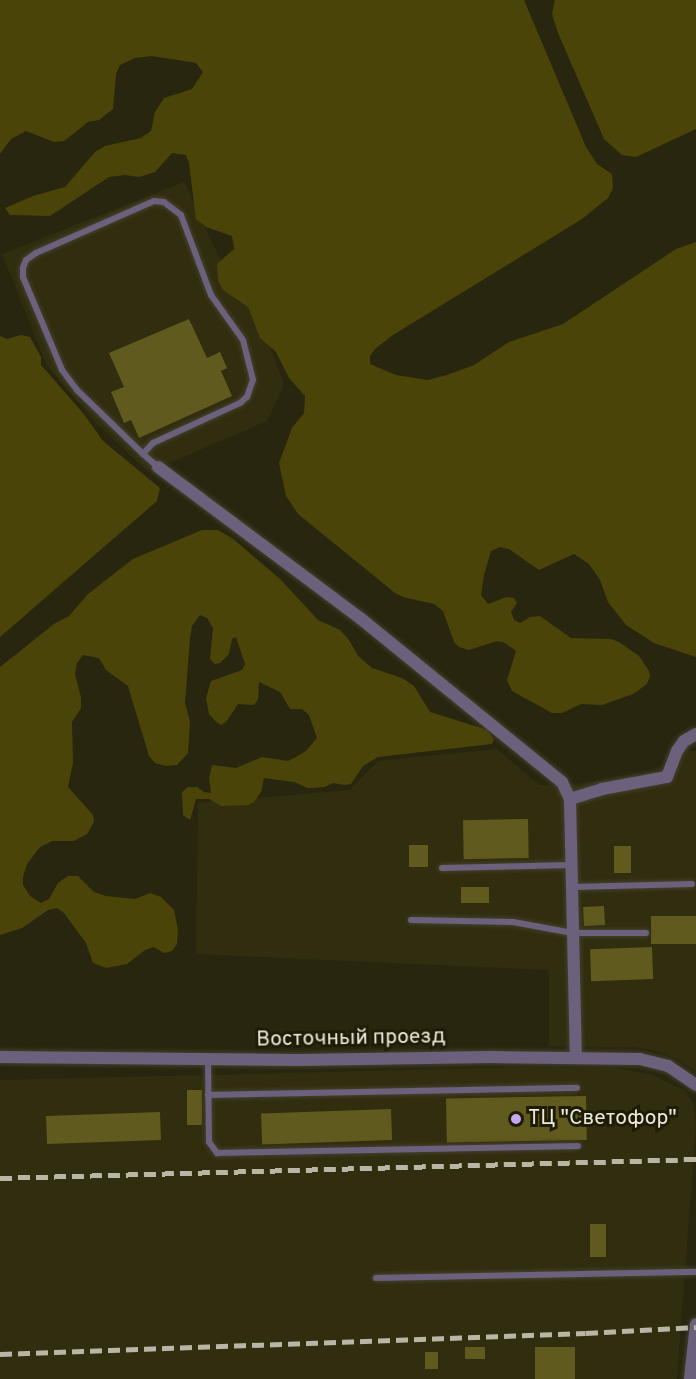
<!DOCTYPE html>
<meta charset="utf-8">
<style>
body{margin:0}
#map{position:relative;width:696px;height:1379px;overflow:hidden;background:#28260f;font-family:Overpass,sans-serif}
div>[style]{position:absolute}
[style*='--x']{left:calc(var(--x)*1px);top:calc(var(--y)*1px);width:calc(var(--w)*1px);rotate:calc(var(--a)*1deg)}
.built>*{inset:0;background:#312d0f}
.green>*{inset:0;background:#4b4409}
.building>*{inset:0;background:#615a1e;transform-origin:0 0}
.roads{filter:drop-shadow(0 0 2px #43412c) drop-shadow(0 0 2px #43412c)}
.service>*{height:6px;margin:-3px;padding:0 3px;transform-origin:3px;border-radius:3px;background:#6c617d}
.minor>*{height:12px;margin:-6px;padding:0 6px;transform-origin:6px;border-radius:6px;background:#6c617d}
.rail>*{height:4.5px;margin-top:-2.25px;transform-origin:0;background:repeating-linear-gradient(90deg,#b8b6a5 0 12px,transparent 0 18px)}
.dots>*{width:16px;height:16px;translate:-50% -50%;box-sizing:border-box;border:3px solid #1f1c06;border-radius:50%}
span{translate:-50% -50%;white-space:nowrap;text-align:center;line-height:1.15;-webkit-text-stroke:6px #1f1c06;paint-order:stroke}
.street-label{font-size:21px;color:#eceadc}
.poi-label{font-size:21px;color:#eceadc}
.left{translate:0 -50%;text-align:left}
</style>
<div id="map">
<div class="built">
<div style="clip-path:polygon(184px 182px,223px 265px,237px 259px,284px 384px,267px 421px,148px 472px,95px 422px,47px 366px,2px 254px)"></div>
<div style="clip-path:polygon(497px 749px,539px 785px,576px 784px,674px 769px,687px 751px,696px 751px,696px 1071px,676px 1058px,656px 1051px,634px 1047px,549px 1046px,549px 970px,196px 954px,198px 803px,350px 790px,378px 761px)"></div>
<div style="clip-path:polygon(529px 1067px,615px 1068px,651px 1074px,684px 1090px,693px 1103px,696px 1126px,677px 1379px,0 1379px,0 1080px)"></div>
</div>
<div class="green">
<div style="clip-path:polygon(0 0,524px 0,586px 147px,597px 164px,612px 174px,613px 188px,608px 198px,582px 219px,393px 335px,375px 349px,370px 356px,370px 364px,396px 375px,428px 380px,447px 375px,474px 365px,509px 342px,563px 324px,676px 249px,696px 242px,696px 657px,654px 643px,626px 625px,608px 602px,600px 580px,589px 564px,574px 554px,539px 570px,509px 549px,500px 547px,491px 551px,484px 575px,481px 595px,488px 604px,507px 597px,514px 598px,517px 603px,511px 612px,514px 620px,520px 623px,530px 617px,540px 616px,571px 638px,611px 639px,619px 642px,639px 656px,649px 671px,650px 676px,647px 684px,633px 694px,602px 705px,581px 704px,562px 713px,552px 713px,512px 691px,507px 680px,516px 651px,505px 643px,497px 641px,469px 650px,459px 647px,454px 642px,443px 611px,434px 604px,403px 597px,395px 593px,298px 514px,286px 496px,279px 463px,292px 428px,304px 413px,305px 396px,289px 378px,276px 352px,260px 338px,248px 307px,223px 290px,218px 281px,217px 264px,234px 249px,232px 236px,206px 227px,196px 219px,189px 163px,186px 155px,172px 153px,155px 172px,139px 177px,125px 175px,109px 177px,50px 216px,10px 215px,5px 208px,33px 196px,65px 187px,95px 152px,105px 146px,141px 138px,151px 131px,155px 112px,164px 98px,192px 89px,203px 72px,196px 63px,152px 56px,135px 58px,120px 65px,116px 74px,113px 109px,99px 120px,88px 122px,64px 141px,54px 142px,26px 131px,11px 139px,0 154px)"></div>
<div style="clip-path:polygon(555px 0,696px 0,696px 129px,636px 157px,622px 155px,604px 139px,558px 33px,552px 14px)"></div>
<div style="clip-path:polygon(21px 335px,30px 337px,41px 357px,41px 365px,83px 413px,103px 441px,160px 488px,157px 501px,0 637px,0 336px,7px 339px)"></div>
<div style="clip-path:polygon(202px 530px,218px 530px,232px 538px,280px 579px,318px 620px,340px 630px,349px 640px,358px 656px,372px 668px,402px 678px,414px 686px,430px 712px,488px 730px,494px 740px,492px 744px,378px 757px,363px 766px,351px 784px,344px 785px,333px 783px,325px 787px,308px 788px,294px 782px,264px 778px,261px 792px,254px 802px,248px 805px,221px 806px,209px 799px,196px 799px,190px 820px,183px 815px,182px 792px,188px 787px,197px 787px,204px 792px,211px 793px,209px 778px,212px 765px,236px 768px,262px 757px,288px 761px,296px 757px,306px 751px,317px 738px,309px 715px,302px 709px,290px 709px,280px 692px,259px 682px,258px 699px,254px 705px,238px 704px,226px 722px,221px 725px,215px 721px,209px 714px,206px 698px,211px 681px,242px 670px,245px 664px,236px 637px,232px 639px,229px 654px,220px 663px,215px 664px,210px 659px,213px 628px,207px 618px,200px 615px,192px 626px,190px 638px,185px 703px,190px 722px,188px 753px,177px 765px,166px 766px,155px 763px,149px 756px,128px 686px,106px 670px,99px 658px,83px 655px,77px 663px,75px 674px,81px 697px,81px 708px,72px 722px,73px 763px,68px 787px,93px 815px,94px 822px,87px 834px,74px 841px,52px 841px,40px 847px,27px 864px,23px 877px,23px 885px,30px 896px,41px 903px,49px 899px,58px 883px,68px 876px,78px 876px,94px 892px,106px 896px,135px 899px,150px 893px,161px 897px,174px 910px,178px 930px,177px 944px,172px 951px,164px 953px,154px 947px,145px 950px,127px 964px,106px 968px,93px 963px,86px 943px,64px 913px,57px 908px,48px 910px,22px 928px,0 935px,0 667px,54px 624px,69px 616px,88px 594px,133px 559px)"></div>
</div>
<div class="building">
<div style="clip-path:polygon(189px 319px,207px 358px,220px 352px,227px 368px,221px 371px,232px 396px,139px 438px,131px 420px,124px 423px,111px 392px,124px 387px,109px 353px)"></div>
<div style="left:528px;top:819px;width:39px;height:65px;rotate:89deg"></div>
<div style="left:409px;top:845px;width:19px;height:22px"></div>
<div style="left:614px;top:846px;width:17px;height:27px"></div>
<div style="left:489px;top:887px;width:16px;height:28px;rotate:90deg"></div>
<div style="left:604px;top:906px;width:19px;height:21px;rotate:87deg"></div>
<div style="left:696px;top:916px;width:28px;height:45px;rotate:90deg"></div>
<div style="left:652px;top:947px;width:32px;height:62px;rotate:88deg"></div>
<div style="left:187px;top:1090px;width:15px;height:35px"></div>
<div style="left:586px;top:1096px;width:44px;height:140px;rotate:89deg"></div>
<div style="left:391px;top:1109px;width:31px;height:130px;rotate:88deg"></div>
<div style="left:160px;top:1112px;width:28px;height:114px;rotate:88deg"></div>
<div style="left:590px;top:1224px;width:16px;height:33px"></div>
<div style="left:465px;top:1347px;width:20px;height:12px"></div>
<div style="left:535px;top:1347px;width:40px;height:32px"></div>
<div style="left:425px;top:1352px;width:13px;height:17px"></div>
</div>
<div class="roads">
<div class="service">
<div style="--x:143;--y:454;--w:15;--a:-48"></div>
<div style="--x:153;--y:443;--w:96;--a:-24.7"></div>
<div style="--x:240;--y:403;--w:9;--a:-41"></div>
<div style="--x:247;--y:397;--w:18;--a:-71"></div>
<div style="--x:253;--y:380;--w:41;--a:-104"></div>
<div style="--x:243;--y:340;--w:55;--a:-125.4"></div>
<div style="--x:211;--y:295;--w:85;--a:-110.6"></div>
<div style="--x:181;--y:215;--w:21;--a:-143"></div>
<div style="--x:164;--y:202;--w:10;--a:-174"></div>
<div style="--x:154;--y:201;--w:129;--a:156.2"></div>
<div style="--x:36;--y:253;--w:12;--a:145"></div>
<div style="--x:26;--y:260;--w:9;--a:111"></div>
<div style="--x:23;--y:268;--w:9;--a:90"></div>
<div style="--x:23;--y:277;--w:101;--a:67.2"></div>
<div style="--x:62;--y:370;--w:25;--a:53"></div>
<div style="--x:77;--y:390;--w:92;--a:44.1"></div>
<div style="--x:143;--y:454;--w:20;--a:41"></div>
<div style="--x:442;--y:868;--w:130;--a:-1.3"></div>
<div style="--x:572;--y:887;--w:120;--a:-1.4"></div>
<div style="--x:411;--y:920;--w:102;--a:1.1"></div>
<div style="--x:513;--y:922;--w:61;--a:10.4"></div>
<div style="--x:573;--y:933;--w:73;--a:0"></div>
<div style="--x:208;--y:1060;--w:82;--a:89.3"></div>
<div style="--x:209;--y:1142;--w:14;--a:54"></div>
<div style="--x:217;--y:1153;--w:361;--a:-1.1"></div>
<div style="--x:208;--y:1095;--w:369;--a:-1.1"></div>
<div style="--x:376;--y:1278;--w:320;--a:-1.1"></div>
</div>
<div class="minor">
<div style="--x:158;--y:467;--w:252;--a:36.8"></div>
<div style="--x:360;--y:618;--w:260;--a:39.1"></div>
<div style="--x:562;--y:782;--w:19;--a:65"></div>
<div style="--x:570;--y:799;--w:258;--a:88.7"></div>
<div style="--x:570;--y:799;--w:34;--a:-17"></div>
<div style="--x:602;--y:789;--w:66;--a:-10.5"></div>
<div style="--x:667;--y:777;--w:28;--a:-69"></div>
<div style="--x:677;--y:751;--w:12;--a:-55"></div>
<div style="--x:684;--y:741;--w:14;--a:-30"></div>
<div style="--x:0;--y:1057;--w:298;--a:0.6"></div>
<div style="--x:298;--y:1060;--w:192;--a:-0.9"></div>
<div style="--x:490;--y:1057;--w:150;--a:0.8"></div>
<div style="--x:640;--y:1059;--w:29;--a:14"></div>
<div style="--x:668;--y:1066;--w:34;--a:34"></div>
<div style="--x:690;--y:1379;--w:55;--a:-83.8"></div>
</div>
</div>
<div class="rail">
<div style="--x:0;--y:1178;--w:696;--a:-1.56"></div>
<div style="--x:0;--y:1354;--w:586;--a:-2.05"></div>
<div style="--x:586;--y:1333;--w:110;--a:-3.1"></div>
</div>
<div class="dots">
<div style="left:516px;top:1119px;background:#c6a6f0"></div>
</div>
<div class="street-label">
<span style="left:351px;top:1039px;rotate:-1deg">Восточный проезд</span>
</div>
<div class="poi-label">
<span class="left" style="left:528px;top:1119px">ТЦ "Светофор"</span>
</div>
</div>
